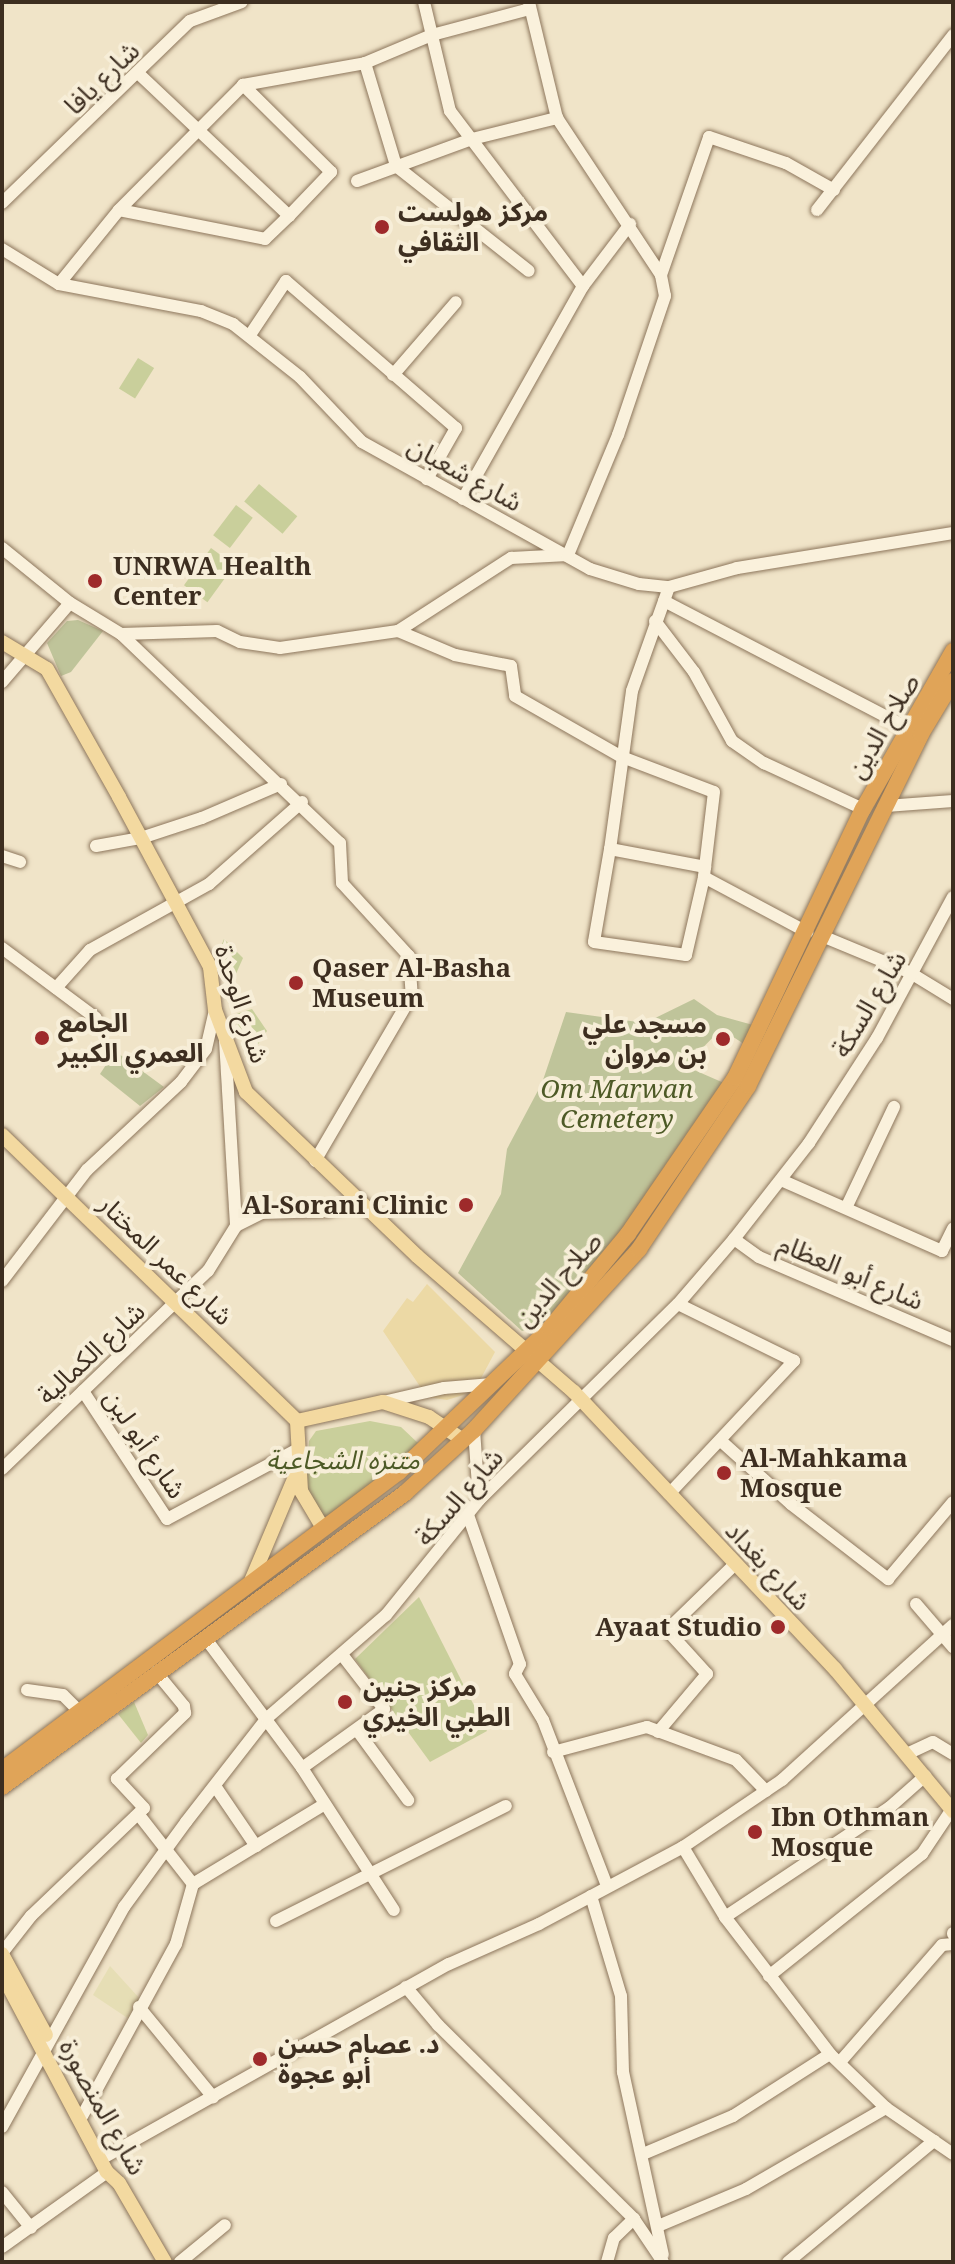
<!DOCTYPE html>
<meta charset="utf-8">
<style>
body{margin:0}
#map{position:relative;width:955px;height:2264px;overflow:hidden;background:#f0e4c8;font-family:"Noto Serif","Noto Sans Arabic",serif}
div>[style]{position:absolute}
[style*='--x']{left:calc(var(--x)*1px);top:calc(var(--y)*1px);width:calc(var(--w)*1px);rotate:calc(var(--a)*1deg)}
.farmland>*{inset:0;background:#e6deb5}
.green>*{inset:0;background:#c9cf9b;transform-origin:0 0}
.sand>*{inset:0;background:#ecd9a5}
.cemetery>*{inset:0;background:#bfc49a}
.roads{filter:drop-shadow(0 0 2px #8d765c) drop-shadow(0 0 2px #8d765c)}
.minor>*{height:12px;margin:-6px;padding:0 6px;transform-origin:6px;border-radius:6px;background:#faf1dc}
.major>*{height:14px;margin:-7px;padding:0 7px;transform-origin:7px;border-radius:7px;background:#f3d9a0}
.highway>*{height:16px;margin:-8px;padding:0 8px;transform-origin:8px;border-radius:8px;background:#e0a458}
.dots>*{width:22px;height:22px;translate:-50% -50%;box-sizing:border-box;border:4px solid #f7eed8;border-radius:50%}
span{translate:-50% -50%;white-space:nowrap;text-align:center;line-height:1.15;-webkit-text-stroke:8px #f7eed8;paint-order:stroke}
.street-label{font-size:26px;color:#3d2e20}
.poi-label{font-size:26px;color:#3d2e20;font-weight:700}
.left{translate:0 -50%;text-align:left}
.right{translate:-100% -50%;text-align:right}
.park-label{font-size:26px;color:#4d5a26;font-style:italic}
.frame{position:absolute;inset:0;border:4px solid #3d2e20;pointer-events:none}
</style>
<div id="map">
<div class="farmland">
<div style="clip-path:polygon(110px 1966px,141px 2000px,129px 2019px,93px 1995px)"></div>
</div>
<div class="green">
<div style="left:138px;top:358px;width:19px;height:36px;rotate:32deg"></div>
<div style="left:259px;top:484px;width:50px;height:23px;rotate:40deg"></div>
<div style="left:236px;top:505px;width:21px;height:38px;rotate:37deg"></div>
<div style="left:211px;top:548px;width:29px;height:46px;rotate:36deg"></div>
<div style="clip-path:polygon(224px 939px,243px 958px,235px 976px,226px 981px,217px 956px)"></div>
<div style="clip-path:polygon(252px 1009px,267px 1031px,250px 1056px,233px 1015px)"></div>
<div style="clip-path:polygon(370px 1421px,401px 1427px,419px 1444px,326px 1520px,306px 1486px,309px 1441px,316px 1431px)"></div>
<div style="clip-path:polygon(419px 1597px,487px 1731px,430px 1762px,355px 1659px)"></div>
<div style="clip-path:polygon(134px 1702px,148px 1735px,141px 1743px,118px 1714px)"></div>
</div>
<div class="sand">
<div style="clip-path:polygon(427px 1284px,495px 1352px,480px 1380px,463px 1395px,447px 1400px,427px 1397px,383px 1331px,407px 1298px,413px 1302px)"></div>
</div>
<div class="cemetery">
<div style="clip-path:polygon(78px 620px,103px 631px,71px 672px,61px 676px,47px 643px,67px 621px)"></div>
<div style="clip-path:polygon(694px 999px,717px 1015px,753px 1025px,744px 1044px,721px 1029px,685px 1066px,724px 1083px,608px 1254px,546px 1325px,522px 1331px,458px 1273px,501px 1194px,507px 1149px,542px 1083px,566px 1012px,645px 1023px)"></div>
<div style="clip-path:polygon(115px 1051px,164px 1087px,140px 1106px,100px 1074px)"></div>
</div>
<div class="roads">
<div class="minor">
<div style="--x:424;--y:2;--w:112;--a:76.6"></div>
<div style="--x:450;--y:111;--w:220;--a:52.8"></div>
<div style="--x:365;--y:63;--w:108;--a:73.2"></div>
<div style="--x:396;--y:166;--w:169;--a:38.3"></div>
<div style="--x:139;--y:74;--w:207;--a:43.4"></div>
<div style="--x:357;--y:181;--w:122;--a:-20.1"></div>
<div style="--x:472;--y:139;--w:88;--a:-13.9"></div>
<div style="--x:2;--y:203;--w:262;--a:-44.1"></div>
<div style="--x:190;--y:21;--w:55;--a:-20.1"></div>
<div style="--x:119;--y:210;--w:149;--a:11.2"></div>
<div style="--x:265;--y:239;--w:33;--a:-44"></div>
<div style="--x:289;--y:216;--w:61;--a:-46.3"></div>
<div style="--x:331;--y:172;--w:124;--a:-135.3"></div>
<div style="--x:817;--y:210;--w:222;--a:-52.1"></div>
<div style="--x:2;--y:249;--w:67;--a:31.6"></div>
<div style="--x:59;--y:284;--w:145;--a:10.8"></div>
<div style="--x:201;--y:311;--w:35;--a:22"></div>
<div style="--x:233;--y:324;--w:85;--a:38.3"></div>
<div style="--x:300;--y:377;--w:90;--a:46.4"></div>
<div style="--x:362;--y:442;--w:261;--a:29.1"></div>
<div style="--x:590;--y:569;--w:51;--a:17"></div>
<div style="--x:639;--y:584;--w:30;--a:6"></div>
<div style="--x:669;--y:587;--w:71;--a:-15.6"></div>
<div style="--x:737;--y:568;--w:219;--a:-9.2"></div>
<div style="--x:661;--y:275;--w:146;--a:-70.8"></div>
<div style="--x:709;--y:137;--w:81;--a:18.7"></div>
<div style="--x:786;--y:163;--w:55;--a:29.4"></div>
<div style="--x:59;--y:284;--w:95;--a:-51"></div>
<div style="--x:119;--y:210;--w:176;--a:-45.2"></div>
<div style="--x:243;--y:85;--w:124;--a:-10.2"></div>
<div style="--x:365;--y:63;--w:73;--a:-22.7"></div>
<div style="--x:432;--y:35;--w:101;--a:-14.9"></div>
<div style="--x:250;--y:335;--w:65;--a:-56.3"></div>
<div style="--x:286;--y:281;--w:225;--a:40.9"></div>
<div style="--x:456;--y:428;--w:59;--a:119.6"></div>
<div style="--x:393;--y:375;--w:96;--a:-49.2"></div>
<div style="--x:463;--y:499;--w:244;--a:-60.6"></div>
<div style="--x:583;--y:286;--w:78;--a:-52.8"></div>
<div style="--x:2;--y:548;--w:87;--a:39"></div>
<div style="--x:70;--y:603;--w:60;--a:31.3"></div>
<div style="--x:121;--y:634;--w:96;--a:-1.8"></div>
<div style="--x:217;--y:631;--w:25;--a:26"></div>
<div style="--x:240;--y:642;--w:40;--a:8.5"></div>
<div style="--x:280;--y:648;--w:119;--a:-8.2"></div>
<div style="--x:398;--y:631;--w:135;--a:-32.9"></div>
<div style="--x:511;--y:558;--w:57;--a:-3"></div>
<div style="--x:568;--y:555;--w:130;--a:-67.4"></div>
<div style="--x:618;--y:435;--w:147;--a:-71.3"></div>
<div style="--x:665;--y:296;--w:21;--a:-101"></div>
<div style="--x:661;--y:275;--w:188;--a:-123.5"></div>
<div style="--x:557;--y:118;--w:119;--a:-103.6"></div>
<div style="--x:669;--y:587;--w:110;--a:109.6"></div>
<div style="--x:632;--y:691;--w:160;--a:97.9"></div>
<div style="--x:610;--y:849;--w:97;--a:10.7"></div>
<div style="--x:705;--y:867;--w:10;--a:96"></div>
<div style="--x:704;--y:877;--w:117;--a:28.1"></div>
<div style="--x:664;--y:601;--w:277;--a:27.5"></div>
<div style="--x:655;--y:621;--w:64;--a:52.6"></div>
<div style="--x:694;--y:672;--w:79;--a:61.2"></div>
<div style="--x:732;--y:741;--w:39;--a:35"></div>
<div style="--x:764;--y:763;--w:109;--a:24.9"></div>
<div style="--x:398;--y:631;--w:62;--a:22.8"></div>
<div style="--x:455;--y:655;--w:57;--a:11.1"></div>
<div style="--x:511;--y:666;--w:30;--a:82"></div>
<div style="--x:515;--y:696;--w:123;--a:29.7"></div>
<div style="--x:622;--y:757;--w:98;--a:20.8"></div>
<div style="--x:714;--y:792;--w:76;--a:96.8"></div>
<div style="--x:121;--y:634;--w:303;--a:43.7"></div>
<div style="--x:340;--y:843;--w:40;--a:87.1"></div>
<div style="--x:342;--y:883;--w:99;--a:47.5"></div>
<div style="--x:409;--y:956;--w:39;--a:86"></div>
<div style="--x:412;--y:995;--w:192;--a:120.3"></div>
<div style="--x:2;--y:682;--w:104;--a:-49.3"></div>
<div style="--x:886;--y:806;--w:67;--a:-4.3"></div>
<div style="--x:96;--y:846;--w:46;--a:-10.1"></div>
<div style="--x:141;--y:838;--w:64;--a:-18.2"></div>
<div style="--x:202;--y:818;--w:86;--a:-23.3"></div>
<div style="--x:610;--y:849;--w:94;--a:99.8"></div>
<div style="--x:594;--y:942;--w:93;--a:8"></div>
<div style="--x:686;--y:955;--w:80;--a:-77"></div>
<div style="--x:2;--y:856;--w:19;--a:18"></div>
<div style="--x:822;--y:936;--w:94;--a:22.5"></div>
<div style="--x:909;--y:972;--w:52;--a:31.5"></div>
<div style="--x:2;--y:948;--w:117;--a:36.7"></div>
<div style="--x:56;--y:988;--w:51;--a:-48.2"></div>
<div style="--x:90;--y:950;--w:136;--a:-29"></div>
<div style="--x:209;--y:884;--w:124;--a:-41.4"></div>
<div style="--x:225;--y:1040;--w:186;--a:86.6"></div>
<div style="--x:781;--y:1180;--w:176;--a:23.8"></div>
<div style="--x:942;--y:1251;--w:25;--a:-64"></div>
<div style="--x:846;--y:1208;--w:112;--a:-64.6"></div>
<div style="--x:734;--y:1239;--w:31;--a:36"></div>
<div style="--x:759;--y:1257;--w:211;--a:23.2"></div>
<div style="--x:2;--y:1281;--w:140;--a:-52.6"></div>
<div style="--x:87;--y:1170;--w:129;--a:-43.1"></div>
<div style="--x:181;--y:1082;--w:41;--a:-52.9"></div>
<div style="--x:206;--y:1049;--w:40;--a:-77"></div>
<div style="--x:83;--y:1391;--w:153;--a:56.7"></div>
<div style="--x:167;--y:1519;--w:149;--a:-28.1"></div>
<div style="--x:383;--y:1402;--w:63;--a:-12.9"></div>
<div style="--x:444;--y:1388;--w:48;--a:-4.8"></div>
<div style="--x:474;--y:1430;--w:70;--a:85.9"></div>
<div style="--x:721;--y:1441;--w:94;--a:42"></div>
<div style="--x:791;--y:1504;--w:123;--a:37.7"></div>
<div style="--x:888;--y:1579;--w:101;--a:-49.8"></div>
<div style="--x:2;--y:1469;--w:286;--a:-43.9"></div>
<div style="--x:208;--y:1271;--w:53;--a:-58.1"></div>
<div style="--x:236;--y:1226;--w:28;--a:-27"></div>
<div style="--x:261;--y:1213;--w:66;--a:-1.7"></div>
<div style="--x:327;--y:1211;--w:35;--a:-15"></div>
<div style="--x:669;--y:1494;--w:183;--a:-46.8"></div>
<div style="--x:794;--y:1361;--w:129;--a:-153.8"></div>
<div style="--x:468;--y:1515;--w:158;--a:70.8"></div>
<div style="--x:520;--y:1664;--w:11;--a:117"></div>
<div style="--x:515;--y:1674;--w:54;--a:58.7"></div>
<div style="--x:543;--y:1720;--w:178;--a:68.9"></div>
<div style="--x:916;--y:1604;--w:57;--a:49.3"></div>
<div style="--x:206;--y:1639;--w:161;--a:53.3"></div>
<div style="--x:302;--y:1768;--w:169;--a:57.1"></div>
<div style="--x:27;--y:1690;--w:36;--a:8"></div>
<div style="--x:63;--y:1695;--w:24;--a:45"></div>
<div style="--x:357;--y:1730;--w:87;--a:53.9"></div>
<div style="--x:658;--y:1732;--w:76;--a:-49.8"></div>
<div style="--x:707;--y:1674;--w:59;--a:-132.3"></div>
<div style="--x:667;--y:1630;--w:95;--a:-44.1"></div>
<div style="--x:553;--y:1752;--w:97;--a:-14.9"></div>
<div style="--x:647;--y:1727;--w:95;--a:20.3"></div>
<div style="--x:736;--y:1760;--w:43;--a:45.9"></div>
<div style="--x:909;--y:1753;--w:26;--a:-25"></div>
<div style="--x:933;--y:1742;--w:23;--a:31"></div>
<div style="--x:302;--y:1768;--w:101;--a:-35.7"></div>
<div style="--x:384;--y:1709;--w:67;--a:-127.7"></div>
<div style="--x:215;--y:1786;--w:73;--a:55.7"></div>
<div style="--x:139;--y:1815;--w:88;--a:52"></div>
<div style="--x:683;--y:1847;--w:82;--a:59"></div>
<div style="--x:725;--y:1917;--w:173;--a:52.5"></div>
<div style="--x:830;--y:2054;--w:78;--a:44"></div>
<div style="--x:886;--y:2108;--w:81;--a:34.5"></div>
<div style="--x:591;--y:1896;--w:104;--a:73.3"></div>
<div style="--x:621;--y:1996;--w:76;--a:88.5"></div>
<div style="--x:623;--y:2072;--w:187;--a:77.7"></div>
<div style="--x:725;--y:1917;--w:198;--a:-33.7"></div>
<div style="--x:890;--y:1807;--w:47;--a:-41.5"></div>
<div style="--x:276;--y:1921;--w:257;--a:-26.6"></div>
<div style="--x:953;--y:1933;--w:1;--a:90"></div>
<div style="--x:2;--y:1953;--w:47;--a:-51.9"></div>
<div style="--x:31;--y:1916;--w:156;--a:-43.7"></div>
<div style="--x:144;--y:1808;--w:40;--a:-133"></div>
<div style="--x:117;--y:1779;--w:95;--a:-44.1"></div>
<div style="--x:185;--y:1713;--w:7;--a:-98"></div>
<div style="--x:184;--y:1706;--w:44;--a:-129.5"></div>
<div style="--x:769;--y:1976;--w:196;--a:-38.6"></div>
<div style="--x:922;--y:1854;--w:54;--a:-56.3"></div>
<div style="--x:406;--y:1987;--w:50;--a:49.9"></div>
<div style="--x:438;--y:2025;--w:276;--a:44.7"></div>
<div style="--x:634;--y:2219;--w:52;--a:56"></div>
<div style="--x:139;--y:2007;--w:117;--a:50.6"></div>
<div style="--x:840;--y:2062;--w:155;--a:-48.9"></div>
<div style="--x:942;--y:1945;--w:11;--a:-5"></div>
<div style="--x:80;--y:2120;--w:200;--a:-61.4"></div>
<div style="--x:176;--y:1944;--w:62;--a:-74.2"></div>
<div style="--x:193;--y:1884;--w:154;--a:-31.2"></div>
<div style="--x:2;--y:2127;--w:252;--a:-61"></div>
<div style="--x:124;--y:1907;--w:105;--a:-53.9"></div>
<div style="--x:186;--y:1822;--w:132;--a:-52.1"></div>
<div style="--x:267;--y:1718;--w:157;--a:-40.9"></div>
<div style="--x:386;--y:1615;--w:148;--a:-51"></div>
<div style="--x:479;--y:1500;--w:279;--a:-44.6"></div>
<div style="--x:678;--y:1304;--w:86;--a:-49.3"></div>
<div style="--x:734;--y:1239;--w:122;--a:-52"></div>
<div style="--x:809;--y:1143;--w:125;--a:-57.1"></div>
<div style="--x:877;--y:1038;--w:160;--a:-61.7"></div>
<div style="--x:643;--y:2154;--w:98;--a:-22.9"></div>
<div style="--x:733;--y:2116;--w:115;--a:-32.6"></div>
<div style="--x:101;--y:2159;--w:399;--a:-29.3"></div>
<div style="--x:449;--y:1964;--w:98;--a:-24"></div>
<div style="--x:539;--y:1924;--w:163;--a:-28.1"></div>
<div style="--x:683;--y:1847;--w:120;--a:-34.1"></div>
<div style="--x:782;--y:1780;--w:231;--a:-42.2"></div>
<div style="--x:2;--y:2192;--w:46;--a:51.1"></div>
<div style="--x:658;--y:2226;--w:95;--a:-22.8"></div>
<div style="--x:746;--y:2189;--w:162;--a:-30.1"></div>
<div style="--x:2;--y:2247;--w:129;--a:-35.5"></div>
<div style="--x:180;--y:2262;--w:58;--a:-39.4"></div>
<div style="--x:607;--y:2262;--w:25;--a:-74"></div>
<div style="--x:614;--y:2238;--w:28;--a:-44"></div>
<div style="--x:788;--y:2262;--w:190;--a:-39.7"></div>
</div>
<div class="major">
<div style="--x:2;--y:642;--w:52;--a:31"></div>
<div style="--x:47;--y:669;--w:147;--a:60.6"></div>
<div style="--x:119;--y:797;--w:193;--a:61.8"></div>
<div style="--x:210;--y:967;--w:43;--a:83.4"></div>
<div style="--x:215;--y:1010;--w:88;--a:69.3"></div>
<div style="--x:246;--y:1092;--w:237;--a:43.8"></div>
<div style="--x:417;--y:1256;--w:208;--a:40.9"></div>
<div style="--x:574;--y:1392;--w:381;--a:46.7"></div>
<div style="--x:835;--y:1669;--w:185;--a:50.3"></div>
<div style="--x:2;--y:1135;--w:411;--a:44.1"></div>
<div style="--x:297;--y:1421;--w:70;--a:86.7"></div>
<div style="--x:301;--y:1491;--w:43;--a:59.3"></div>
<div style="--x:297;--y:1421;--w:88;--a:-12.5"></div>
<div style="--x:383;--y:1402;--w:48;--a:18.1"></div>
<div style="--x:429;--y:1417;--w:41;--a:34.1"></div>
<div style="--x:251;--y:1581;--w:118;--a:-67.1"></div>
<div style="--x:2;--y:1954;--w:92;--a:61.5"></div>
<div style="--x:2;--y:1974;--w:224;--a:62.1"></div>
<div style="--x:107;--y:2172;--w:16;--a:43"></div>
<div style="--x:119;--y:2183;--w:91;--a:59.8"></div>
</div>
<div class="highway">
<div style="--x:2;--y:1770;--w:496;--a:-36.9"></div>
<div style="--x:399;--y:1472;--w:209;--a:-43.6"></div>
<div style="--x:550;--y:1328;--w:122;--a:-50.3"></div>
<div style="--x:628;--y:1234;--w:189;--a:-55.6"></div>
<div style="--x:735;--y:1078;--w:298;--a:-64.6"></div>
<div style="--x:863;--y:809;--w:182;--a:-60.3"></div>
<div style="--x:2;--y:1787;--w:499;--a:-36.1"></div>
<div style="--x:405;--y:1493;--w:93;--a:-42.4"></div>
<div style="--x:474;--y:1430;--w:245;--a:-47.6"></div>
<div style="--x:639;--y:1249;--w:196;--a:-56.2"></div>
<div style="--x:748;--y:1086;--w:392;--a:-63.8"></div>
<div style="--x:921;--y:734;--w:62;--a:-58.9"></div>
</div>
</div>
<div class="dots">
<div style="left:382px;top:227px;background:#9e2a2b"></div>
<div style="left:95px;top:581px;background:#9e2a2b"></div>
<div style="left:296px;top:983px;background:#9e2a2b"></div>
<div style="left:42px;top:1038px;background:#9e2a2b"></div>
<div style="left:723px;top:1039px;background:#9e2a2b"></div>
<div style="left:466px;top:1205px;background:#9e2a2b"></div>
<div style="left:724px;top:1473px;background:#9e2a2b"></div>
<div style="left:778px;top:1627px;background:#9e2a2b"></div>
<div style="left:345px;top:1702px;background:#9e2a2b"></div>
<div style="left:755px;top:1832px;background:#9e2a2b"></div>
<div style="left:260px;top:2059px;background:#9e2a2b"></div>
</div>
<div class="street-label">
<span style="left:102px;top:78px;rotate:-44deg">شارع يافا</span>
<span style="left:465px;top:474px;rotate:29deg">شارع شعبان</span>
<span style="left:883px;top:726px;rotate:-60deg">صلاح الدين</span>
<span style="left:242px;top:1004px;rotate:72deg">شارع الوحدة</span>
<span style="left:869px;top:1004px;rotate:-59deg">شارع السكة</span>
<span style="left:166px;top:1260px;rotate:44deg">شارع عمر المختار</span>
<span style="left:851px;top:1272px;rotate:23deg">شارع أبو العظام</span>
<span style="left:558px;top:1279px;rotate:-49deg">صلاح الدين</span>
<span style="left:91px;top:1353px;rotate:-43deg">شارع الكمالية</span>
<span style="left:145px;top:1444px;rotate:56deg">شارع أبو لبن</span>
<span style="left:459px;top:1497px;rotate:-49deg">شارع السكة</span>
<span style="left:768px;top:1566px;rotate:47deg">شارع بغداد</span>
<span style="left:103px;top:2107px;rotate:61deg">شارع المنصورة</span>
</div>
<div class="poi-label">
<span class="left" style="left:398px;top:227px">مركز هولست<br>الثقافي</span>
<span class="left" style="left:113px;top:581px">UNRWA Health<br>Center</span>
<span class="left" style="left:312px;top:983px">Qaser Al-Basha<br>Museum</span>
<span class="left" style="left:58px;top:1038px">الجامع<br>العمري الكبير</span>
<span class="right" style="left:707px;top:1039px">مسجد علي<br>بن مروان</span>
<span class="right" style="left:448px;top:1205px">Al-Sorani Clinic</span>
<span class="left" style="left:740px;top:1473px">Al-Mahkama<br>Mosque</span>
<span class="right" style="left:762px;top:1627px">Ayaat Studio</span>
<span class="left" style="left:363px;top:1702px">مركز جنين<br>الطبي الخيري</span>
<span class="left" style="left:771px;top:1832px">Ibn Othman<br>Mosque</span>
<span class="left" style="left:278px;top:2059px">د. عصام حسن<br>أبو عجوة</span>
</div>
<div class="park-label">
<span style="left:617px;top:1104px">Om Marwan<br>Cemetery</span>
<span style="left:343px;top:1460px">متنزه الشجاعية</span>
</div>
<div class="frame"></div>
</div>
